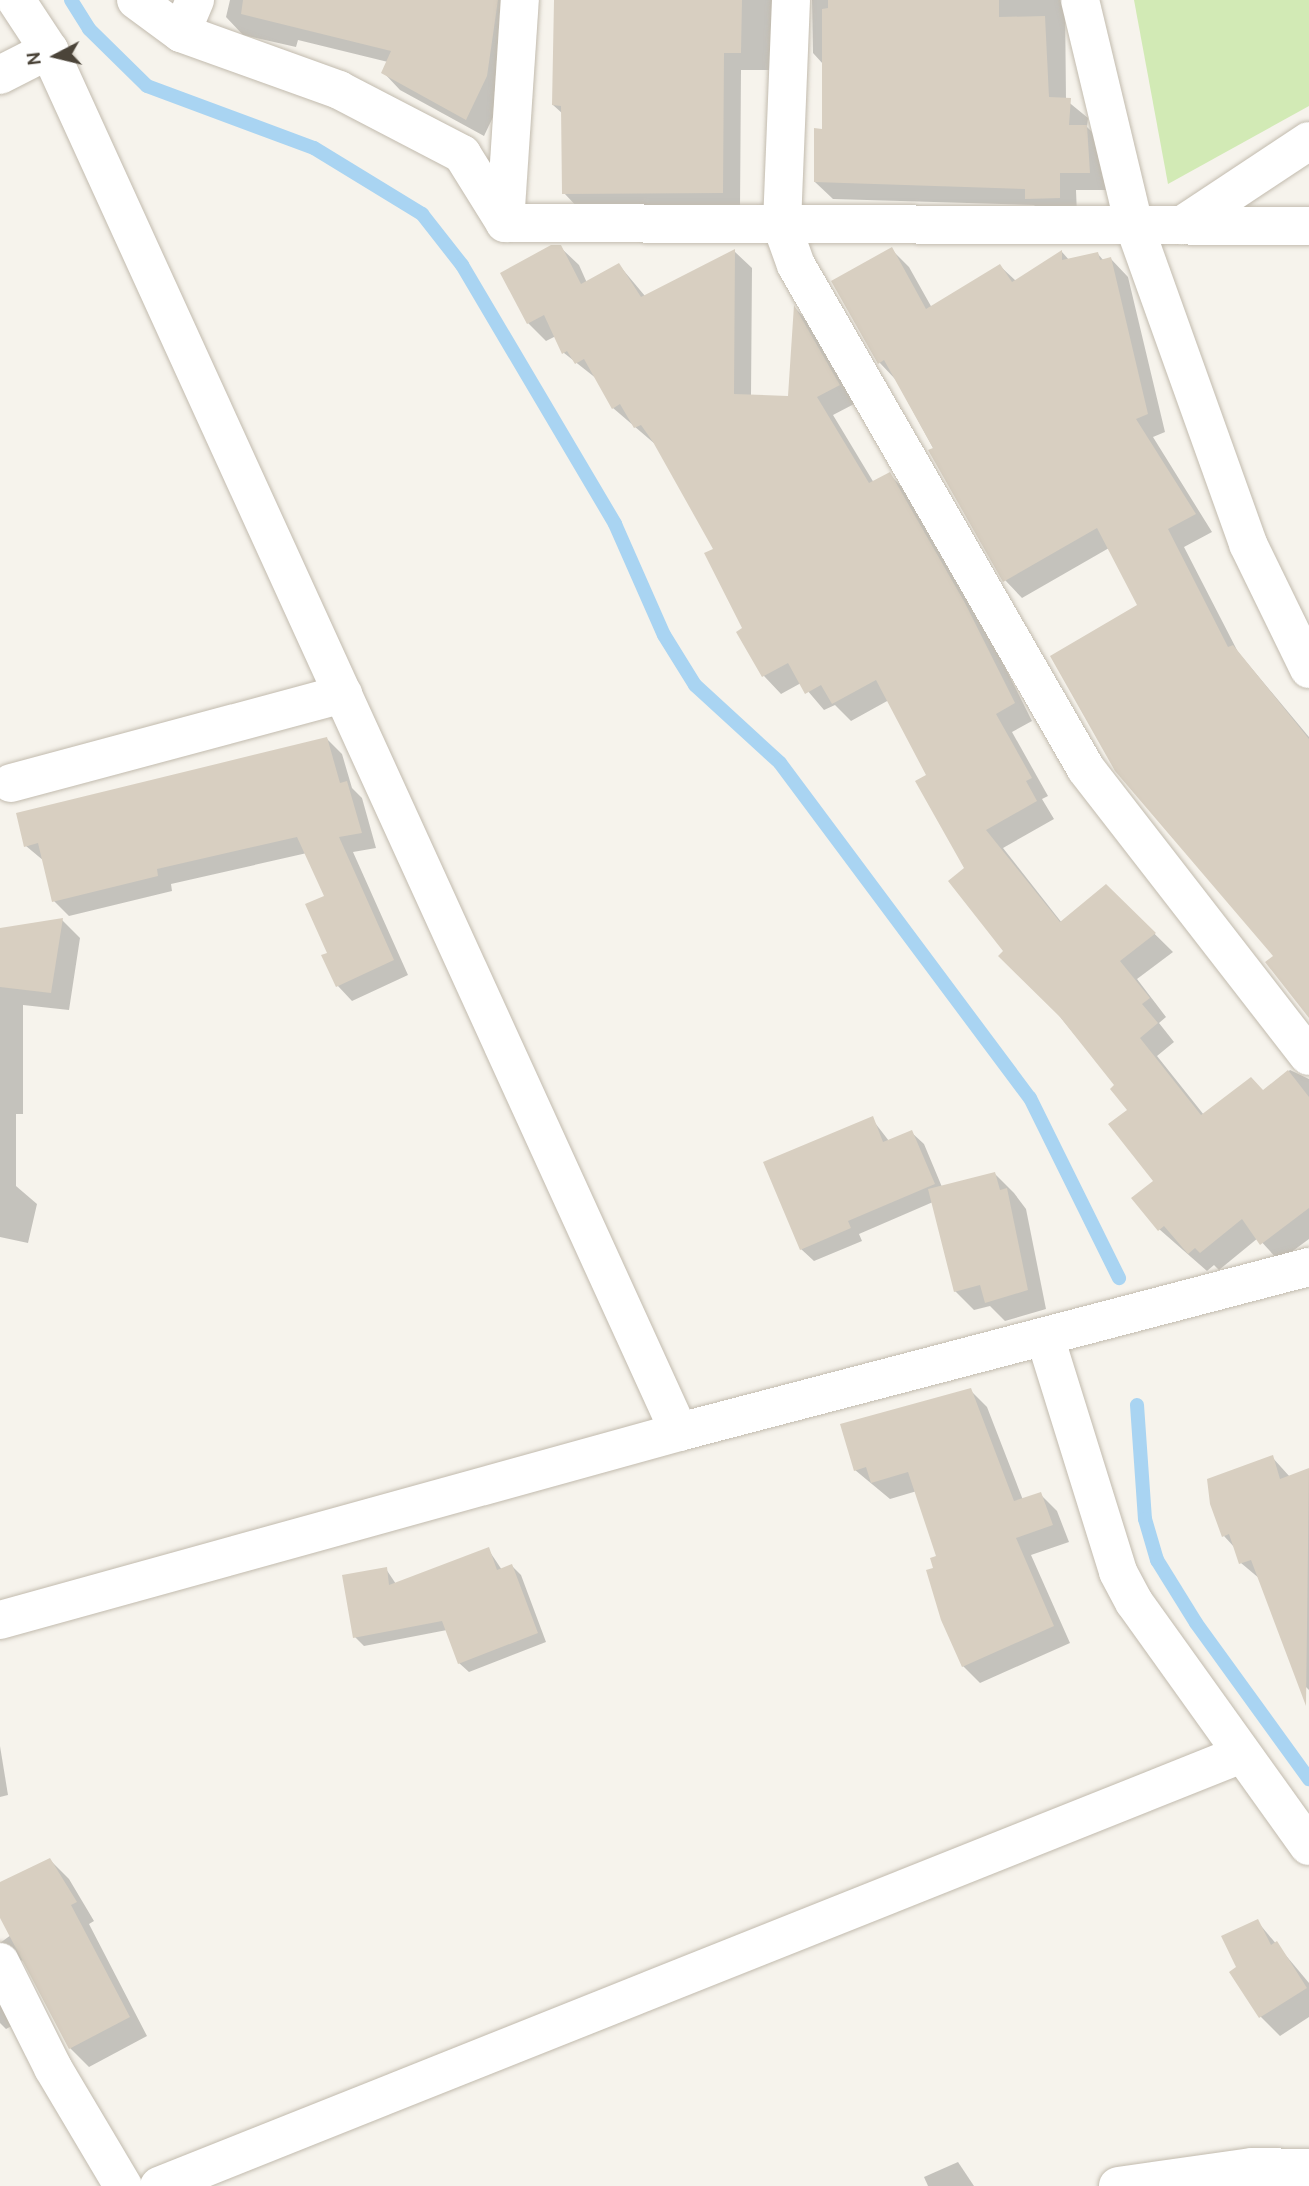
<!DOCTYPE html>
<style>
body{margin:0}
#map{position:relative;width:1309px;height:2186px;overflow:hidden;background:#f6f3ec;font-family:Overpass,sans-serif}
div>[style]{position:absolute}
[style*='--x']{left:calc(var(--x)*1px);top:calc(var(--y)*1px);width:calc(var(--w)*1px);rotate:calc(var(--a)*1deg)}
.green>*{inset:0;background:#d2eab5}
.shadow>*{inset:0;background:#0003}
.stream>*{height:14px;margin:-7px;padding:0 7px;transform-origin:7px;border-radius:7px;background:#a9d4f2}
.building>*{inset:0;background:#d8cfc1}
.roads{filter:drop-shadow(0 0 2px #c2bbae) drop-shadow(0 0 2px #c2bbae)}
.street>*{height:38px;margin:-19px;padding:0 19px;transform-origin:19px;border-radius:19px;background:#fff}
span{translate:-50% -50%;white-space:nowrap;text-align:center;line-height:1.15;-webkit-text-stroke:7px #fff;paint-order:stroke}
.north{position:absolute;left:21px;top:21px;width:70px;height:70px;-webkit-text-stroke:5px #fff;paint-order:stroke;rotate:263deg;font-size:19px;font-weight:700;line-height:28px;text-align:center;color:#4b4439}
.north::after{content:'';display:block;margin:auto;width:24px;height:32px;background:#4b4439;clip-path:polygon(50% 0,100% 100%,50% 72%,0 100%)}
</style>
<div id="map">
<div class="green">
<div style="clip-path:polygon(1134px 0,1309px 0,1309px 106px,1168px 184px)"></div>
</div>
<div class="shadow">
<div style="clip-path:polygon(230px 0,526px 0,504px 94px,484px 136px,400px 90px,383px 72px,388px 62px,298px 40px,296px 47px,243px 35px,226px 17px)"></div>
<div style="clip-path:polygon(557px 0,801px 0,784px 70px,741px 70px,740px 210px,581px 211px,564px 193px,563px 114px,553px 105px)"></div>
<div style="clip-path:polygon(812px 0,1065px 0,1066px 100px,1088px 118px,1087px 127px,1104px 144px,1107px 190px,1076px 190px,1077px 215px,1045px 216px,1034px 205px,833px 199px,815px 182px,823px 130px,823px 64px,813px 53px)"></div>
<div style="clip-path:polygon(560px 247px,579px 265px,587px 283px,619px 265px,645px 296px,734px 251px,752px 268px,751px 397px,790px 398px,796px 309px,811px 325px,856px 403px,833px 415px,874px 483px,889px 474px,907px 492px,983px 623px,1032px 721px,1012px 732px,1048px 796px,1042px 799px,1054px 819px,1003px 848px,1062px 923px,1106px 886px,1173px 952px,1137px 979px,1166px 1017px,1159px 1023px,1174px 1042px,1157px 1056px,1204px 1115px,1264px 1092px,1290px 1070px,1309px 1079px,1309px 1239px,1279px 1261px,1258px 1238px,1219px 1270px,1214px 1265px,1207px 1271px,1159px 1229px,1155px 1181px,1130px 1110px,1117px 1086px,1006px 951px,929px 775px,889px 700px,851px 721px,835px 705px,824px 710px,801px 683px,781px 694px,764px 676px,716px 549px,655px 444px,613px 408px,597px 379px,564px 353px,556px 336px,546px 341px,528px 323px)"></div>
<div style="clip-path:polygon(891px 249px,909px 267px,932px 308px,1000px 266px,1016px 281px,1062px 252px,1070px 261px,1098px 254px,1104px 261px,1111px 259px,1128px 277px,1165px 432px,1153px 437px,1212px 532px,1184px 547px,1238px 652px,1309px 737px,1309px 1015px,1275px 956px,1140px 605px,1109px 548px,1022px 598px,1005px 580px,896px 380px,879px 362px)"></div>
<div style="clip-path:polygon(327px 739px,342px 754px,352px 788px,362px 798px,376px 848px,353px 852px,408px 975px,352px 1001px,337px 985px,329px 954px,326px 897px,307px 853px,171px 884px,172px 891px,69px 916px,54px 901px,44px 861px,26px 846px)"></div>
<div style="clip-path:polygon(62px 920px,80px 938px,69px 1010px,23px 1005px,23px 1114px,16px 1114px,16px 1186px,37px 1204px,28px 1243px,0 1237px,0 930px)"></div>
<div style="clip-path:polygon(872px 1119px,889px 1141px,911px 1132px,924px 1144px,942px 1187px,995px 1174px,1014px 1193px,1026px 1209px,1046px 1309px,1005px 1321px,990px 1306px,974px 1310px,955px 1291px,933px 1202px,859px 1234px,862px 1241px,814px 1261px,801px 1249px)"></div>
<div style="clip-path:polygon(970px 1390px,987px 1407px,1023px 1500px,1040px 1494px,1057px 1511px,1069px 1542px,1031px 1555px,1070px 1643px,980px 1683px,963px 1666px,936px 1569px,938px 1557px,917px 1491px,890px 1499px,855px 1470px)"></div>
<div style="clip-path:polygon(1272px 1457px,1290px 1477px,1309px 1470px,1309px 1690px,1297px 1678px,1260px 1579px,1241px 1563px,1235px 1548px,1224px 1536px)"></div>
<div style="clip-path:polygon(488px 1549px,502px 1570px,512px 1566px,521px 1575px,546px 1642px,469px 1672px,459px 1663px,447px 1630px,364px 1646px,355px 1637px,386px 1569px,396px 1584px)"></div>
<div style="clip-path:polygon(0 1746px,8px 1795px,0 1797px)"></div>
<div style="clip-path:polygon(50px 1860px,69px 1879px,94px 1921px,89px 1924px,147px 2036px,89px 2067px,70px 2048px,26px 1961px,16px 1960px,0 1943px,11px 1935px,0 1914px,0 1885px)"></div>
<div style="clip-path:polygon(1257px 1921px,1309px 1983px,1309px 2017px,1280px 2036px,1261px 2017px)"></div>
<div style="clip-path:polygon(0 1963px,21px 2021px,6px 2029px,0 2023px)"></div>
<div style="clip-path:polygon(958px 2162px,974px 2186px,928px 2186px,924px 2177px)"></div>
</div>
<div class="stream">
<div style="--x:71;--y:0;--w:34;--a:58"></div>
<div style="--x:89;--y:29;--w:81;--a:44.5"></div>
<div style="--x:147;--y:86;--w:178;--a:20.4"></div>
<div style="--x:314;--y:148;--w:127;--a:31.4"></div>
<div style="--x:422;--y:214;--w:65;--a:51.9"></div>
<div style="--x:462;--y:265;--w:301;--a:59.4"></div>
<div style="--x:615;--y:524;--w:121;--a:66.2"></div>
<div style="--x:664;--y:635;--w:59;--a:58.2"></div>
<div style="--x:695;--y:685;--w:115;--a:42.5"></div>
<div style="--x:780;--y:763;--w:418;--a:53.3"></div>
<div style="--x:1030;--y:1098;--w:201;--a:63.7"></div>
<div style="--x:1137;--y:1405;--w:114;--a:86"></div>
<div style="--x:1145;--y:1519;--w:43;--a:73.7"></div>
<div style="--x:1157;--y:1560;--w:74;--a:58.2"></div>
<div style="--x:1196;--y:1623;--w:193;--a:54.1"></div>
</div>
<div class="building">
<div style="clip-path:polygon(243px 0,498px 0,487px 76px,466px 120px,381px 73px,391px 51px,241px 14px)"></div>
<div style="clip-path:polygon(554px 0,742px 0,741px 53px,724px 53px,723px 193px,562px 194px,561px 106px,552px 105px)"></div>
<div style="clip-path:polygon(828px 0,999px 0,999px 17px,1045px 16px,1049px 97px,1071px 98px,1069px 125px,1087px 125px,1090px 173px,1060px 173px,1060px 198px,1025px 199px,1025px 189px,814px 182px,814px 128px,822px 129px,822px 9px,828px 8px)"></div>
<div style="clip-path:polygon(551px 245px,561px 245px,581px 284px,619px 263px,641px 297px,735px 249px,734px 394px,788px 396px,794px 305px,840px 385px,817px 397px,869px 483px,890px 472px,965px 603px,1015px 703px,996px 714px,1032px 778px,1026px 781px,1037px 801px,986px 830px,1060px 922px,1106px 884px,1156px 933px,1120px 961px,1150px 998px,1142px 1004px,1158px 1023px,1140px 1038px,1201px 1115px,1251px 1077px,1263px 1090px,1288px 1070px,1309px 1097px,1309px 1208px,1260px 1245px,1242px 1219px,1200px 1253px,1195px 1248px,1188px 1254px,1164px 1226px,1158px 1231px,1131px 1198px,1153px 1181px,1108px 1124px,1127px 1110px,1110px 1089px,1114px 1085px,1060px 1017px,998px 956px,1003px 951px,948px 881px,964px 868px,915px 781px,926px 775px,876px 680px,832px 704px,821px 685px,805px 694px,788px 663px,762px 677px,736px 632px,742px 628px,704px 553px,713px 549px,653px 442px,641px 425px,634px 428px,620px 404px,612px 409px,584px 359px,575px 364px,567px 351px,562px 354px,544px 315px,527px 324px,500px 273px)"></div>
<div style="clip-path:polygon(892px 247px,926px 309px,1000px 264px,1012px 282px,1062px 250px,1062px 260px,1098px 252px,1100px 260px,1111px 257px,1148px 414px,1136px 419px,1196px 514px,1168px 529px,1228px 647px,1233px 645px,1309px 739px,1309px 1018px,1265px 962px,1273px 956px,1115px 771px,1050px 656px,1137px 605px,1097px 528px,1003px 582px,928px 450px,933px 448px,884px 360px,878px 364px,831px 281px)"></div>
<div style="clip-path:polygon(327px 737px,340px 783px,347px 781px,362px 833px,339px 837px,394px 960px,336px 987px,321px 955px,327px 953px,305px 904px,324px 896px,297px 837px,157px 869px,158px 876px,52px 902px,38px 843px,24px 847px,16px 813px)"></div>
<div style="clip-path:polygon(63px 918px,51px 993px,0 987px,0 928px)"></div>
<div style="clip-path:polygon(873px 1116px,883px 1142px,912px 1130px,935px 1184px,848px 1221px,851px 1228px,800px 1250px,763px 1162px)"></div>
<div style="clip-path:polygon(995px 1172px,1000px 1190px,1007px 1188px,1028px 1290px,985px 1303px,980px 1285px,954px 1292px,928px 1189px)"></div>
<div style="clip-path:polygon(971px 1388px,1014px 1501px,1041px 1492px,1053px 1525px,1016px 1538px,1054px 1626px,962px 1667px,941px 1620px,926px 1570px,933px 1568px,930px 1558px,936px 1556px,908px 1472px,871px 1483px,866px 1467px,854px 1471px,840px 1424px)"></div>
<div style="clip-path:polygon(1273px 1455px,1280px 1479px,1309px 1468px,1306px 1706px,1251px 1560px,1239px 1564px,1229px 1534px,1222px 1537px,1210px 1504px,1207px 1479px)"></div>
<div style="clip-path:polygon(489px 1547px,497px 1570px,512px 1564px,538px 1633px,458px 1664px,442px 1621px,353px 1638px,342px 1575px,387px 1567px,389px 1585px)"></div>
<div style="clip-path:polygon(50px 1858px,77px 1902px,71px 1905px,130px 2017px,69px 2049px,0 1918px,0 1882px)"></div>
<div style="clip-path:polygon(1258px 1919px,1271px 1945px,1277px 1941px,1307px 1988px,1259px 2018px,1229px 1972px,1236px 1967px,1221px 1936px)"></div>
</div>
<div class="roads">
<div class="street">
<div style="--x:16;--y:0;--w:60;--a:56.6"></div>
<div style="--x:49;--y:50;--w:1519;--a:65.49"></div>
<div style="--x:136;--y:0;--w:56;--a:36.3"></div>
<div style="--x:181;--y:33;--w:168;--a:19.8"></div>
<div style="--x:339;--y:90;--w:139;--a:27.5"></div>
<div style="--x:462;--y:154;--w:81;--a:58.1"></div>
<div style="--x:505;--y:223;--w:804;--a:0.21"></div>
<div style="--x:791;--y:0;--w:226;--a:92.3"></div>
<div style="--x:782;--y:226;--w:41;--a:70.3"></div>
<div style="--x:796;--y:265;--w:581;--a:60.08"></div>
<div style="--x:1086;--y:769;--w:363;--a:52.2"></div>
<div style="--x:1080;--y:0;--w:231;--a:76.5"></div>
<div style="--x:1134;--y:225;--w:339;--a:70.3"></div>
<div style="--x:1248;--y:544;--w:139;--a:64"></div>
<div style="--x:181;--y:33;--w:36;--a:-67"></div>
<div style="--x:0;--y:75;--w:55;--a:-27"></div>
<div style="--x:505;--y:223;--w:224;--a:-86.2"></div>
<div style="--x:1182;--y:225;--w:152;--a:-33.5"></div>
<div style="--x:11;--y:783;--w:344;--a:-15"></div>
<div style="--x:1045;--y:1337;--w:246;--a:72.7"></div>
<div style="--x:1118;--y:1572;--w:34;--a:62"></div>
<div style="--x:1134;--y:1602;--w:300;--a:54.4"></div>
<div style="--x:0;--y:1620;--w:705;--a:-15.48"></div>
<div style="--x:679;--y:1432;--w:651;--a:-14.68"></div>
<div style="--x:0;--y:1962;--w:119;--a:63.4"></div>
<div style="--x:53;--y:2068;--w:137;--a:59.3"></div>
<div style="--x:159;--y:2186;--w:1166;--a:-21.75"></div>
<div style="--x:1118;--y:2186;--w:135;--a:-8.1"></div>
<div style="--x:1252;--y:2167;--w:57;--a:1"></div>
</div>
</div>
<div class="north">N</div>
</div>
